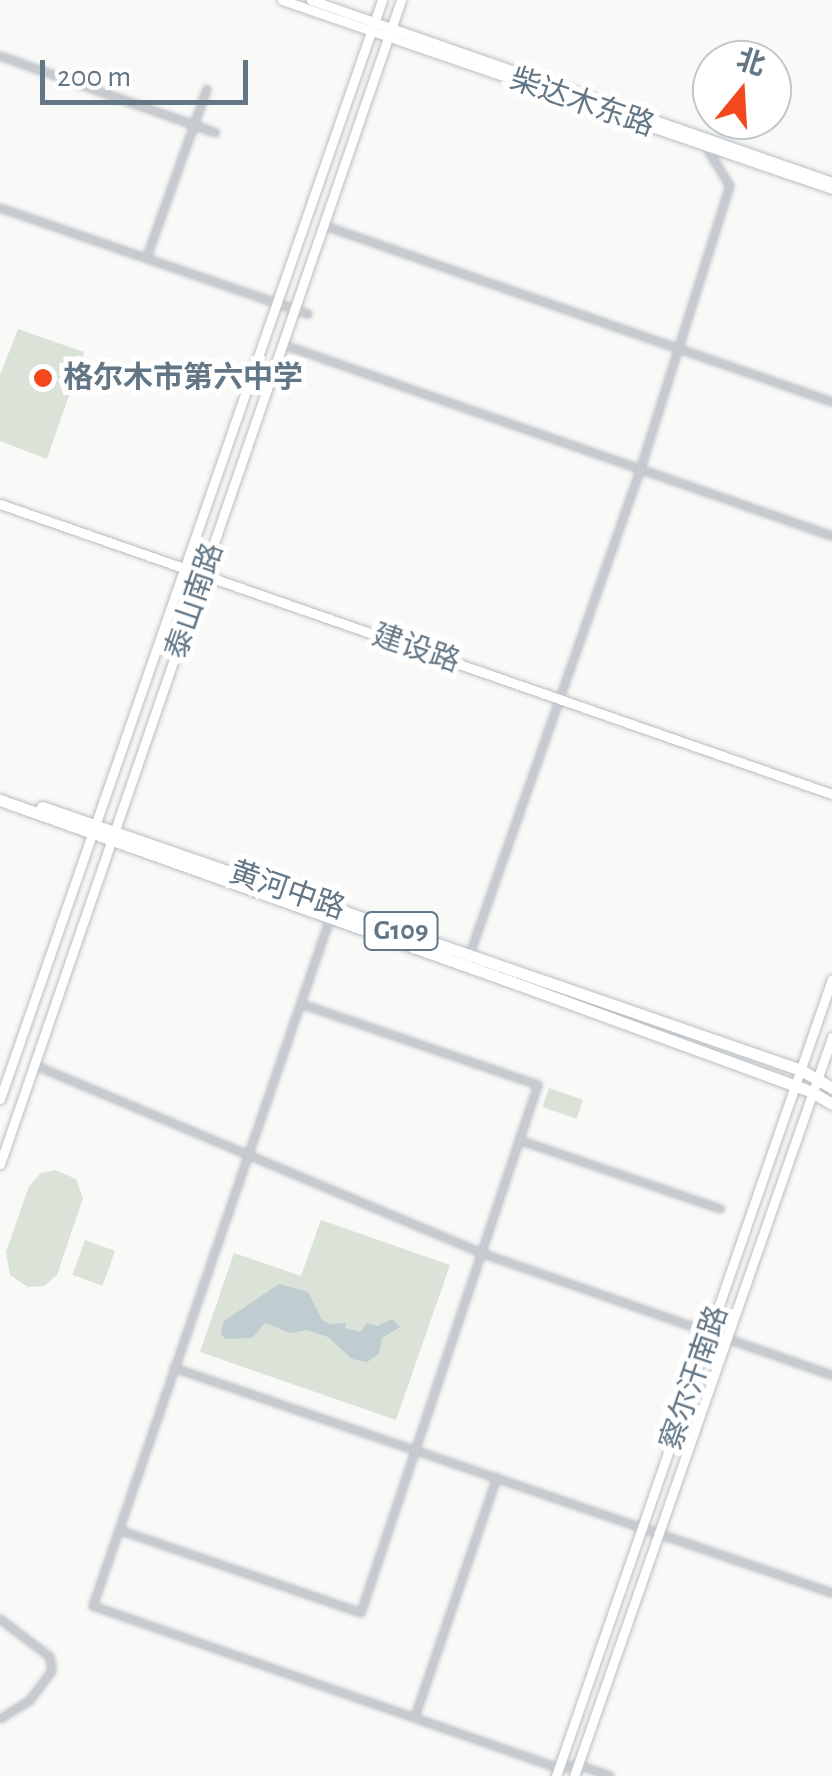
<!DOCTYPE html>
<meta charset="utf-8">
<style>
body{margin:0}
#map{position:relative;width:832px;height:1776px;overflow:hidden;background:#f9f9f7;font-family:"Alegreya Sans","Noto Sans SC",sans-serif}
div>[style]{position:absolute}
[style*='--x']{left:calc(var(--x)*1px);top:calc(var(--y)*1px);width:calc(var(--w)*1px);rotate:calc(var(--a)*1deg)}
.green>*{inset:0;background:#dbe2d7;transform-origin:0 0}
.water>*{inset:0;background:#bfccd0}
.roads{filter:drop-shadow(0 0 2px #b9bfc4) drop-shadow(0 0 2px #b9bfc4)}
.street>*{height:6px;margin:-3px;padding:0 3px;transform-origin:3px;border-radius:3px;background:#c7cbcf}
.secondary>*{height:9px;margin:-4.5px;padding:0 4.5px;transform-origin:4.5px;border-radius:4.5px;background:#fff}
.highway>*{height:11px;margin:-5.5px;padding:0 5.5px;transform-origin:5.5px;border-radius:5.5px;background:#fff}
.dots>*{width:28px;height:28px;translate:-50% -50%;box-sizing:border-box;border:5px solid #fff;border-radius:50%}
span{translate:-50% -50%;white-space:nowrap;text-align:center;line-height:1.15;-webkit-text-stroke:10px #fff;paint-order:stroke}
.shield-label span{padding:2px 8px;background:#fff;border:2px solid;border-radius:8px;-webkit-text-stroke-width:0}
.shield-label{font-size:28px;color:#627685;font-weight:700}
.street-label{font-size:30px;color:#627685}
.poi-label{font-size:30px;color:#627685;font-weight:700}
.left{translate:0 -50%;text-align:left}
.north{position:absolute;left:692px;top:40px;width:100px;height:100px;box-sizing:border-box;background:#fff;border:2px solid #c0c8ce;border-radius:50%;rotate:18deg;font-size:28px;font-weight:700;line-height:40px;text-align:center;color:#627685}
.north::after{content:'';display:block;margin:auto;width:35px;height:45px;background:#f3481d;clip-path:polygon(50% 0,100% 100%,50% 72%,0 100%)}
.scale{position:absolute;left:40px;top:60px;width:208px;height:45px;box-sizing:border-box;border:5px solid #627685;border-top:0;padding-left:12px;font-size:30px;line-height:35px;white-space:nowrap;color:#627685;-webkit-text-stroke:8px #fff;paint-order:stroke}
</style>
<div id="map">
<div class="green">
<div style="clip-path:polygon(18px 329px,84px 352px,47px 459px,0 441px,0 375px)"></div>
<div style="left:549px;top:1088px;width:36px;height:20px;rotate:19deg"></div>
<div style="clip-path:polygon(55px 1170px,76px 1179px,83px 1198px,57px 1275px,44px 1286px,28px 1287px,10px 1275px,6px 1252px,29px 1186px,41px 1173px)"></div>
<div style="clip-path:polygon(321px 1220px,450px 1265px,396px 1420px,200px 1352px,234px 1253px,301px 1276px)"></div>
<div style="left:85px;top:1240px;width:32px;height:37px;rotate:20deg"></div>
</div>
<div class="water">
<div style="clip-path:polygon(279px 1284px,308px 1292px,322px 1320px,330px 1324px,346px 1323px,345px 1328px,360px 1332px,367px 1323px,377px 1326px,392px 1319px,400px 1327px,382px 1338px,379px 1354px,367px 1362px,352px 1359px,328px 1337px,307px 1330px,290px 1333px,265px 1323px,252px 1338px,225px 1339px,221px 1334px,224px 1321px)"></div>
</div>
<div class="roads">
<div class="street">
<div style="--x:0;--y:56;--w:229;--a:19.6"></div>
<div style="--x:0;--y:208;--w:326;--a:19"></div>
<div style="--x:325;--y:226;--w:537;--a:19.14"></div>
<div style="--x:147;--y:257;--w:178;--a:-70.3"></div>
<div style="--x:284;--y:345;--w:580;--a:19.22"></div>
<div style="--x:330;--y:919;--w:727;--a:109.03"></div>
<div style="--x:93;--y:1606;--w:493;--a:19.2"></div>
<div style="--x:559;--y:1768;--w:19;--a:-9"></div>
<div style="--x:578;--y:1765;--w:34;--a:19"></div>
<div style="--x:470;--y:954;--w:512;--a:-70.61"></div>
<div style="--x:640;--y:471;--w:299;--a:-72.5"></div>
<div style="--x:730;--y:186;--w:46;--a:-121.6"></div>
<div style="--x:34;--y:1065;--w:485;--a:22.8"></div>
<div style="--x:481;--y:1253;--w:372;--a:19.2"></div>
<div style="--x:519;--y:1140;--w:213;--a:18.9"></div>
<div style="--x:174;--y:1368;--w:695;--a:18.88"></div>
<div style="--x:119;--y:1530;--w:256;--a:18.9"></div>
<div style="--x:361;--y:1613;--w:557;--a:-71.47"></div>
<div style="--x:538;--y:1085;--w:250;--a:-161.1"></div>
<div style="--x:0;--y:1619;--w:63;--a:37.2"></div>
<div style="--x:50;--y:1657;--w:14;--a:82"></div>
<div style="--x:52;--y:1671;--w:38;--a:127"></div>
<div style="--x:29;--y:1701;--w:34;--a:148"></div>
<div style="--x:415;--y:1717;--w:253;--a:-71.1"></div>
</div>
<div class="secondary">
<div style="--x:282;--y:0;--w:582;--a:18.96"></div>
<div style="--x:311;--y:0;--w:552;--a:19.26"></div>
<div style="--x:0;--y:504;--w:881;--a:19.22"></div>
<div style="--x:0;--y:1099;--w:1163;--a:-70.83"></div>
<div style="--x:0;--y:1164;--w:1231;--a:-70.99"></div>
<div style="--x:556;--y:1776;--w:843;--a:-70.9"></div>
<div style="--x:574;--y:1776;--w:783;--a:-70.75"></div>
</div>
<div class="highway">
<div style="--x:0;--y:800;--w:555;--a:19.58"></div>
<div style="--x:523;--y:986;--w:308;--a:20.1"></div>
<div style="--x:812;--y:1092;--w:23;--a:31"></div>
<div style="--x:42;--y:807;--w:803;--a:19.11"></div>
<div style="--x:801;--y:1070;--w:36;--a:30"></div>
</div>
</div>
<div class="dots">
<div style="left:43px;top:378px;background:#f3481d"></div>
</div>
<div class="shield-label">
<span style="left:401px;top:931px">G109</span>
</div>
<div class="street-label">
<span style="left:582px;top:103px;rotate:19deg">柴达木东路</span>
<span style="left:195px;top:601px;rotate:-71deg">泰山南路</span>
<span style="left:416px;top:649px;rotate:19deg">建设路</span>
<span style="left:287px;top:891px;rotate:19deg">黄河中路</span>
<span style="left:695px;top:1378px;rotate:-71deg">察尔汗南路</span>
</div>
<div class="poi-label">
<span class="left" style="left:63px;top:378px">格尔木市第六中学</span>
</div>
<div class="north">北</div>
<div class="scale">200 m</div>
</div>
